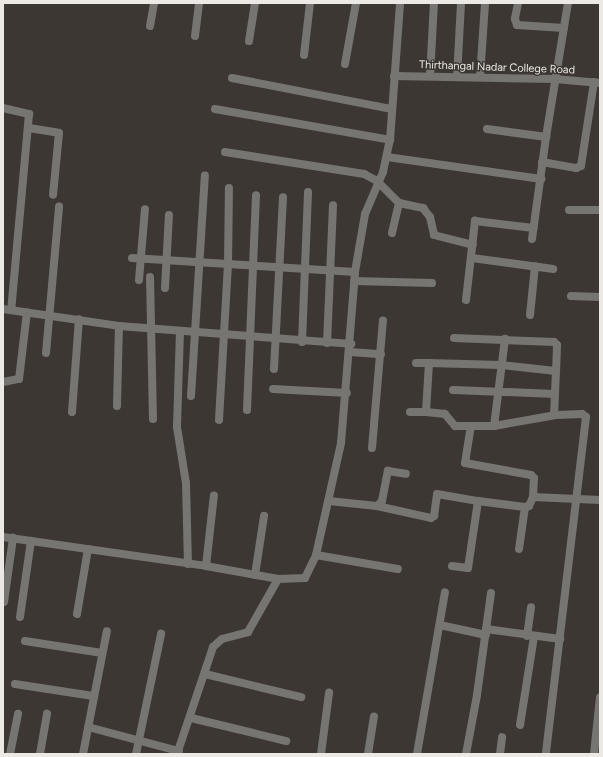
<!DOCTYPE html>
<style>
body{margin:0}
#map{position:relative;width:603px;height:757px;overflow:hidden;background:#3c3732;font-family:Figtree,sans-serif}
div>[style]{position:absolute}
[style*='--x']{left:calc(var(--x)*1px);top:calc(var(--y)*1px);width:calc(var(--w)*1px);rotate:calc(var(--a)*1deg)}
.minor>*{height:8px;margin:-4px;padding:0 4px;transform-origin:4px;border-radius:4px;background:#777572}
span{translate:-50% -50%;white-space:nowrap;text-align:center;line-height:1.15;-webkit-text-stroke:3px #3c3732;paint-order:stroke}
.street-label{font-size:11px;color:#ece9e5}
.frame{position:absolute;inset:0;border:4px solid #ece9e5;pointer-events:none}
</style>
<div id="map">
<div class="minor">
<div style="--x:518;--y:3;--w:16;--a:101"></div>
<div style="--x:515;--y:19;--w:6;--a:72"></div>
<div style="--x:517;--y:25;--w:47;--a:3.7"></div>
<div style="--x:150;--y:26;--w:23;--a:-80"></div>
<div style="--x:195;--y:36;--w:33;--a:-83"></div>
<div style="--x:249;--y:41;--w:38;--a:-81"></div>
<div style="--x:304;--y:55;--w:52;--a:-83.4"></div>
<div style="--x:345;--y:64;--w:62;--a:-79.8"></div>
<div style="--x:394;--y:76;--w:161;--a:1.1"></div>
<div style="--x:555;--y:79;--w:45;--a:5.1"></div>
<div style="--x:430;--y:76;--w:73;--a:-86.9"></div>
<div style="--x:457;--y:77;--w:74;--a:-86.9"></div>
<div style="--x:480;--y:77;--w:74;--a:-86.1"></div>
<div style="--x:232;--y:78;--w:163;--a:11"></div>
<div style="--x:3;--y:108;--w:27;--a:13"></div>
<div style="--x:29;--y:114;--w:197;--a:95.2"></div>
<div style="--x:215;--y:109;--w:178;--a:10"></div>
<div style="--x:29;--y:128;--w:30;--a:9"></div>
<div style="--x:59;--y:133;--w:62;--a:95.5"></div>
<div style="--x:487;--y:129;--w:60;--a:7.7"></div>
<div style="--x:225;--y:152;--w:141;--a:9"></div>
<div style="--x:364;--y:174;--w:15;--a:28"></div>
<div style="--x:377;--y:181;--w:31;--a:45"></div>
<div style="--x:399;--y:203;--w:25;--a:12"></div>
<div style="--x:423;--y:208;--w:11;--a:52"></div>
<div style="--x:430;--y:217;--w:18;--a:77"></div>
<div style="--x:434;--y:235;--w:40;--a:14.4"></div>
<div style="--x:387;--y:157;--w:156;--a:8.1"></div>
<div style="--x:542;--y:162;--w:35;--a:10"></div>
<div style="--x:576;--y:168;--w:5;--a:-22"></div>
<div style="--x:581;--y:166;--w:85;--a:-81.2"></div>
<div style="--x:569;--y:210;--w:31;--a:0"></div>
<div style="--x:392;--y:233;--w:31;--a:-77"></div>
<div style="--x:532;--y:239;--w:103;--a:-82.2"></div>
<div style="--x:546;--y:137;--w:136;--a:-80.7"></div>
<div style="--x:132;--y:258;--w:223;--a:3.6"></div>
<div style="--x:472;--y:258;--w:82;--a:7.7"></div>
<div style="--x:150;--y:277;--w:142;--a:88.8"></div>
<div style="--x:139;--y:280;--w:71;--a:-85.2"></div>
<div style="--x:354;--y:281;--w:78;--a:1.5"></div>
<div style="--x:165;--y:288;--w:73;--a:-86.9"></div>
<div style="--x:571;--y:296;--w:29;--a:2"></div>
<div style="--x:466;--y:300;--w:80;--a:-83.5"></div>
<div style="--x:475;--y:221;--w:59;--a:6.8"></div>
<div style="--x:3;--y:309;--w:117;--a:8.3"></div>
<div style="--x:119;--y:326;--w:233;--a:4.4"></div>
<div style="--x:530;--y:315;--w:49;--a:-84.2"></div>
<div style="--x:180;--y:331;--w:96;--a:91.8"></div>
<div style="--x:177;--y:427;--w:57;--a:80.9"></div>
<div style="--x:186;--y:483;--w:81;--a:88.6"></div>
<div style="--x:454;--y:338;--w:100;--a:2.3"></div>
<div style="--x:554;--y:342;--w:4;--a:45"></div>
<div style="--x:557;--y:345;--w:26;--a:92"></div>
<div style="--x:302;--y:342;--w:150;--a:-87.7"></div>
<div style="--x:327;--y:343;--w:138;--a:-87.5"></div>
<div style="--x:350;--y:352;--w:31;--a:4"></div>
<div style="--x:46;--y:353;--w:147;--a:-84.9"></div>
<div style="--x:416;--y:363;--w:13;--a:0"></div>
<div style="--x:274;--y:369;--w:172;--a:-87"></div>
<div style="--x:3;--y:382;--w:16;--a:-11"></div>
<div style="--x:19;--y:379;--w:67;--a:-83.2"></div>
<div style="--x:273;--y:389;--w:74;--a:3.1"></div>
<div style="--x:453;--y:390;--w:102;--a:2.2"></div>
<div style="--x:191;--y:396;--w:221;--a:-86.4"></div>
<div style="--x:117;--y:406;--w:80;--a:-88.6"></div>
<div style="--x:247;--y:410;--w:215;--a:-87.6"></div>
<div style="--x:72;--y:412;--w:93;--a:-85.7"></div>
<div style="--x:410;--y:412;--w:16;--a:0"></div>
<div style="--x:219;--y:420;--w:155;--a:-86.7"></div>
<div style="--x:228;--y:265;--w:77;--a:-89.3"></div>
<div style="--x:471;--y:426;--w:16;--a:180"></div>
<div style="--x:455;--y:426;--w:16;--a:-130"></div>
<div style="--x:445;--y:414;--w:19;--a:-174"></div>
<div style="--x:426;--y:412;--w:49;--a:-86.5"></div>
<div style="--x:429;--y:363;--w:72;--a:1.6"></div>
<div style="--x:501;--y:365;--w:55;--a:6.2"></div>
<div style="--x:556;--y:371;--w:44;--a:92.6"></div>
<div style="--x:494;--y:426;--w:88;--a:-82.8"></div>
<div style="--x:372;--y:448;--w:128;--a:-85.1"></div>
<div style="--x:533;--y:497;--w:67;--a:2.6"></div>
<div style="--x:329;--y:501;--w:48;--a:5.9"></div>
<div style="--x:377;--y:506;--w:7;--a:-45"></div>
<div style="--x:382;--y:501;--w:31;--a:-79"></div>
<div style="--x:388;--y:471;--w:18;--a:9"></div>
<div style="--x:377;--y:506;--w:55;--a:12.5"></div>
<div style="--x:431;--y:518;--w:4;--a:-34"></div>
<div style="--x:434;--y:516;--w:22;--a:-82"></div>
<div style="--x:437;--y:494;--w:42;--a:9.7"></div>
<div style="--x:3;--y:537;--w:205;--a:8.1"></div>
<div style="--x:206;--y:566;--w:73;--a:10.2"></div>
<div style="--x:519;--y:549;--w:42;--a:-81.9"></div>
<div style="--x:316;--y:555;--w:83;--a:9.7"></div>
<div style="--x:206;--y:566;--w:71;--a:-83.6"></div>
<div style="--x:452;--y:566;--w:16;--a:7"></div>
<div style="--x:468;--y:568;--w:68;--a:-81.5"></div>
<div style="--x:478;--y:501;--w:47;--a:7.3"></div>
<div style="--x:525;--y:507;--w:4;--a:-14"></div>
<div style="--x:529;--y:506;--w:10;--a:-66"></div>
<div style="--x:533;--y:497;--w:19;--a:-87"></div>
<div style="--x:534;--y:478;--w:4;--a:-135"></div>
<div style="--x:531;--y:475;--w:67;--a:-169.7"></div>
<div style="--x:465;--y:463;--w:37;--a:-81"></div>
<div style="--x:471;--y:426;--w:23;--a:0"></div>
<div style="--x:494;--y:426;--w:63;--a:-10.1"></div>
<div style="--x:556;--y:415;--w:26;--a:-2"></div>
<div style="--x:582;--y:414;--w:5;--a:37"></div>
<div style="--x:586;--y:417;--w:339;--a:96.8"></div>
<div style="--x:255;--y:575;--w:60;--a:-81.3"></div>
<div style="--x:4;--y:602;--w:65;--a:-82"></div>
<div style="--x:77;--y:614;--w:66;--a:-80.4"></div>
<div style="--x:20;--y:617;--w:77;--a:-81.8"></div>
<div style="--x:440;--y:625;--w:47;--a:12.3"></div>
<div style="--x:486;--y:629;--w:75;--a:7.7"></div>
<div style="--x:527;--y:636;--w:29;--a:-82"></div>
<div style="--x:25;--y:641;--w:78;--a:8.9"></div>
<div style="--x:205;--y:674;--w:99;--a:13.5"></div>
<div style="--x:15;--y:684;--w:79;--a:8.7"></div>
<div style="--x:191;--y:718;--w:98;--a:13.6"></div>
<div style="--x:520;--y:725;--w:89;--a:-81"></div>
<div style="--x:88;--y:727;--w:94;--a:14.8"></div>
<div style="--x:10;--y:754;--w:41;--a:-78.7"></div>
<div style="--x:40;--y:754;--w:41;--a:-80.1"></div>
<div style="--x:83;--y:754;--w:125;--a:-79"></div>
<div style="--x:136;--y:754;--w:123;--a:-78.2"></div>
<div style="--x:177;--y:754;--w:113;--a:-71.4"></div>
<div style="--x:213;--y:647;--w:12;--a:-42"></div>
<div style="--x:222;--y:639;--w:27;--a:-15"></div>
<div style="--x:248;--y:632;--w:61;--a:-60.5"></div>
<div style="--x:278;--y:579;--w:27;--a:-2"></div>
<div style="--x:305;--y:578;--w:25;--a:-64"></div>
<div style="--x:316;--y:555;--w:115;--a:-77.4"></div>
<div style="--x:341;--y:443;--w:172;--a:-85.3"></div>
<div style="--x:355;--y:272;--w:59;--a:-80.2"></div>
<div style="--x:365;--y:214;--w:46;--a:-66.8"></div>
<div style="--x:383;--y:172;--w:33;--a:-78"></div>
<div style="--x:390;--y:140;--w:137;--a:-85.8"></div>
<div style="--x:321;--y:754;--w:62;--a:-82.5"></div>
<div style="--x:368;--y:754;--w:38;--a:-81"></div>
<div style="--x:417;--y:754;--w:164;--a:-80.2"></div>
<div style="--x:466;--y:754;--w:60;--a:-79.4"></div>
<div style="--x:477;--y:695;--w:103;--a:-82.2"></div>
<div style="--x:500;--y:754;--w:17;--a:-83"></div>
<div style="--x:594;--y:754;--w:57;--a:-84"></div>
</div>
<div class="street-label">
<span style="left:497px;top:68px;rotate:2deg">Thirthangal Nadar College Road</span>
</div>
<div class="frame"></div>
</div>
